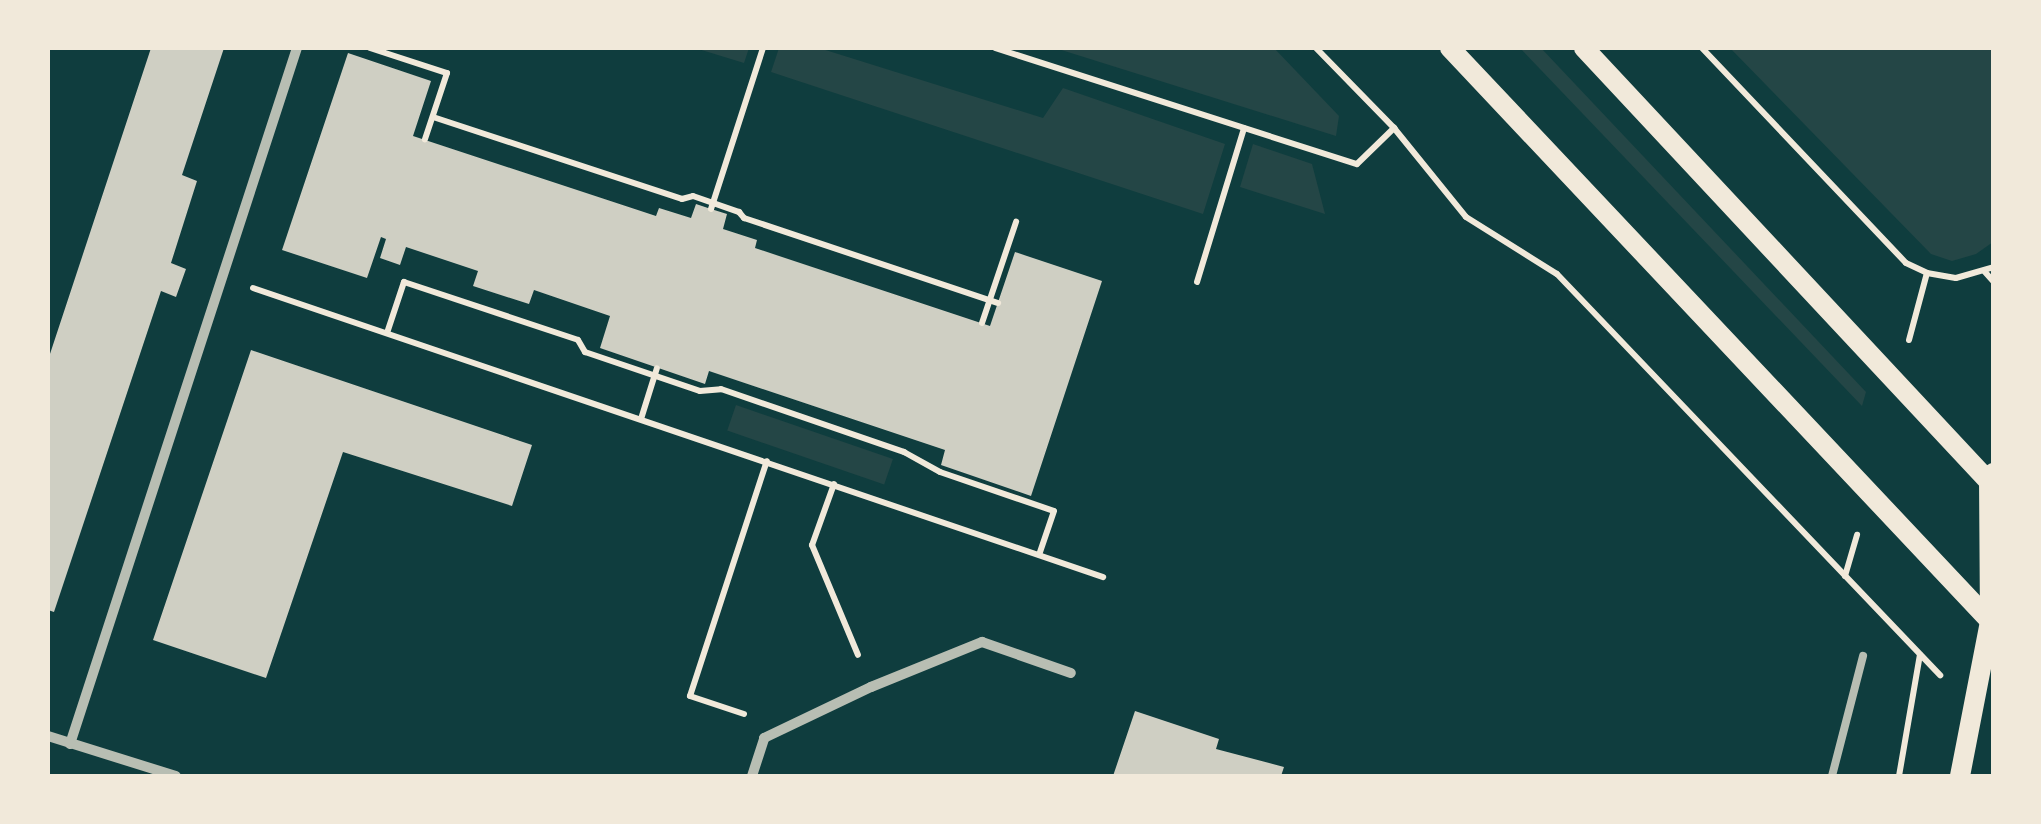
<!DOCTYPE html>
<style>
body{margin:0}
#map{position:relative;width:2041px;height:824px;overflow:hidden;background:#0f3d3e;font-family:Jost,sans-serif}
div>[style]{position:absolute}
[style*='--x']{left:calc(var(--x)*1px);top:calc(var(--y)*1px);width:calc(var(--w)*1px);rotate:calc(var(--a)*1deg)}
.green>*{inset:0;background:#244646;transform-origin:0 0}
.building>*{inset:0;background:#cfcfc3}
.path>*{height:6px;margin:-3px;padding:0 3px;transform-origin:3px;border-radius:3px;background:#f1e9da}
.service>*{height:8px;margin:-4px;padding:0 4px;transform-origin:4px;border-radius:4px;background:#b8beb3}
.minor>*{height:10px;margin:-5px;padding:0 5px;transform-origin:5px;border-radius:5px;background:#b8beb3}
.secondary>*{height:20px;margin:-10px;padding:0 10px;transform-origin:10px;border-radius:10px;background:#f1e9da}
span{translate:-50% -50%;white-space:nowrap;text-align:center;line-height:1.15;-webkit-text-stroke:10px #f1e9da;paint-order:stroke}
.frame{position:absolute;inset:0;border:50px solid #f1e9da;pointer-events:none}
</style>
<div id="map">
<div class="green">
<div style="clip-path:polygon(695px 48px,749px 48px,744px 63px)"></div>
<div style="clip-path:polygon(779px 48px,819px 48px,1043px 118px,1063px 88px,1225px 144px,1203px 214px,771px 72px)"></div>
<div style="clip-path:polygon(1055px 48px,1274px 48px,1339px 116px,1336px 136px)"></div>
<div style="clip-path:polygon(1520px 48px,1541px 48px,1866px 392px,1862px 406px)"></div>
<div style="clip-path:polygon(1730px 48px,1993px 48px,1993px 242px,1976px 254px,1952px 261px,1931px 254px)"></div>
<div style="clip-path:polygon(1253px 144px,1312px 164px,1325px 214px,1240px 187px)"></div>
<div style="left:736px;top:405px;width:166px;height:27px;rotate:19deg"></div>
</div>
<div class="building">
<div style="clip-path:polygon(151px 48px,224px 48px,182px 175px,197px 181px,171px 263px,186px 269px,176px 297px,161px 291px,54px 612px,48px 610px,48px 360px)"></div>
<div style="clip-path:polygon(348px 53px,431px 81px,413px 136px,656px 216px,659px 208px,691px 218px,696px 204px,711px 209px,727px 214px,723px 229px,757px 240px,755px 248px,990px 326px,1015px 252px,1102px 281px,1031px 496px,941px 465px,945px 450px,709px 371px,705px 384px,600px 348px,610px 316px,534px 290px,529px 304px,473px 286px,478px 271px,406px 247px,400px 265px,380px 258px,386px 239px,381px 237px,367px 278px,282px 250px)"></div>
<div style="clip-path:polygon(251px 350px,532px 445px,512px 506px,343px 452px,266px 678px,153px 640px)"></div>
<div style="clip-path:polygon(1135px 711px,1219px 739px,1216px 749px,1284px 767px,1281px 776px,1113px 776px)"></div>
</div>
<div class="path">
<div style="--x:370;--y:48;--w:81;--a:18"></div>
<div style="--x:447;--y:73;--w:70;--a:108.4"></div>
<div style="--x:995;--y:48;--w:380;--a:17.8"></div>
<div style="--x:1357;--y:164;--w:52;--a:-44.2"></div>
<div style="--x:1316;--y:48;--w:112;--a:45.7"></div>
<div style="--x:1394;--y:128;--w:114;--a:51"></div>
<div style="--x:1466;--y:217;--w:107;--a:32.1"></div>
<div style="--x:1557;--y:274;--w:555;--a:46.32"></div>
<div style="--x:1702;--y:48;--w:296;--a:46.5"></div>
<div style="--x:1906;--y:263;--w:23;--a:25"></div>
<div style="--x:1927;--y:273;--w:29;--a:10"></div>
<div style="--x:1956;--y:278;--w:40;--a:-16"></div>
<div style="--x:433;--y:117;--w:262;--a:18.2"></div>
<div style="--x:682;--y:199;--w:11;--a:-15"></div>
<div style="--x:693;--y:196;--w:49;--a:19.2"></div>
<div style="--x:739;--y:212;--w:8;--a:50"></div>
<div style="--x:744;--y:218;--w:268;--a:18.5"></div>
<div style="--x:711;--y:209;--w:169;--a:-72.1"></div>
<div style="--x:1985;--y:272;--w:13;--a:48"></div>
<div style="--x:1197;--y:282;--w:161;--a:-73"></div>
<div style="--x:253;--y:288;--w:898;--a:18.78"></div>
<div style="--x:982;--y:323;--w:107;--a:-71.4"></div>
<div style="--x:387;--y:333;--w:54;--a:-71.6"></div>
<div style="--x:404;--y:282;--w:183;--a:18.4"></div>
<div style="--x:578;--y:340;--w:14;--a:60"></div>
<div style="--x:585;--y:352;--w:121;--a:18.7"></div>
<div style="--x:700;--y:391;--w:21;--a:-5"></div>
<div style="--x:721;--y:389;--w:194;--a:19"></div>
<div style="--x:904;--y:452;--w:41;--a:29.1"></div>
<div style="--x:940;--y:472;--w:120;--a:18.9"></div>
<div style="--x:1054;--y:511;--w:46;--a:108.8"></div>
<div style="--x:1909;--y:340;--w:69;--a:-75"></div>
<div style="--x:641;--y:419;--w:53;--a:-72.6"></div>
<div style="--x:834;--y:484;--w:65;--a:109.8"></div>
<div style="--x:812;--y:545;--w:119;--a:67.3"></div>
<div style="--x:1845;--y:576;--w:43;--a:-73.7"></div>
<div style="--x:744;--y:714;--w:57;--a:-161.6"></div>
<div style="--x:690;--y:696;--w:247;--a:-71.9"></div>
<div style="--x:1899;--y:776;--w:123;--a:-80.2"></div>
</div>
<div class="service">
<div style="--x:1832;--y:776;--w:124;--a:-75.5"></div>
</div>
<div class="minor">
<div style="--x:48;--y:736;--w:134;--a:17.4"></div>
<div style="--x:70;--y:744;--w:732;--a:-71.94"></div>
<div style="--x:752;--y:776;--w:40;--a:-72"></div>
<div style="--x:764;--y:738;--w:119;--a:-25.5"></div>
<div style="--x:871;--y:687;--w:120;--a:-22.1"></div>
<div style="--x:982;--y:642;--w:94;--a:19.2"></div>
</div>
<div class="secondary">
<div style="--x:1450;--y:48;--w:793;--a:46.69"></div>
<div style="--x:1584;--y:48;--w:601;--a:46.96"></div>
<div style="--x:1960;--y:776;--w:158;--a:-79"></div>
<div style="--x:1990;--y:621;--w:140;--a:-90.4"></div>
<div style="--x:1989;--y:481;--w:9;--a:-63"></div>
</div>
<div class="frame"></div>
</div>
